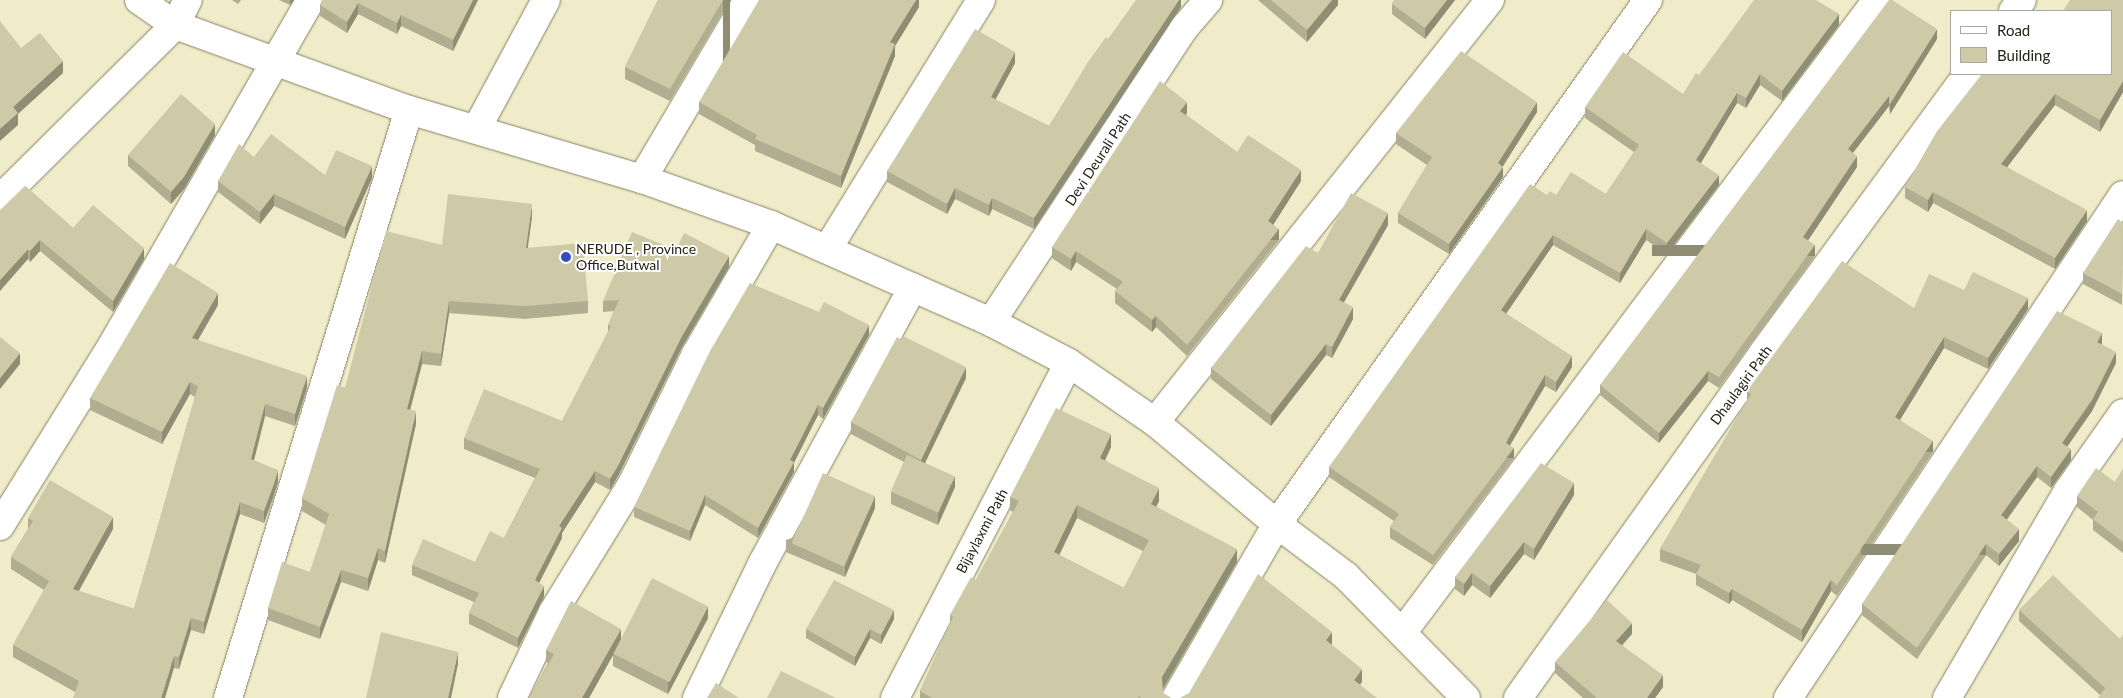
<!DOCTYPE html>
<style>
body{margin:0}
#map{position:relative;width:2123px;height:698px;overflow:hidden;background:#f0ebc9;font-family:Lato,sans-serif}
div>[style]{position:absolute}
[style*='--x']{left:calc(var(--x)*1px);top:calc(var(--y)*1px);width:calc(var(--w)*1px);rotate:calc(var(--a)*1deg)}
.roads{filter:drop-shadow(0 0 1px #878263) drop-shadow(0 0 1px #878263)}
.minor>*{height:28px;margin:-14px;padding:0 14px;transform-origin:14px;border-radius:14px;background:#fff}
.tertiary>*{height:28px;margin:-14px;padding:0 14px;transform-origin:14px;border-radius:14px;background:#fff}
.wall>*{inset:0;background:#b1ad90}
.shaded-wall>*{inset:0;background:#908d75;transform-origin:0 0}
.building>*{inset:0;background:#cec9a7;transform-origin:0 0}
.dots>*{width:14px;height:14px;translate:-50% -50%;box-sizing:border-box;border:2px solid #fff;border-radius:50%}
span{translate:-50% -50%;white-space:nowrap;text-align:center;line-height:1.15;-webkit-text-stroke:4px #fff;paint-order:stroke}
.street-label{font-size:14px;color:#252317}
.poi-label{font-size:14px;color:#252317}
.left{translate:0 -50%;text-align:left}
.legend{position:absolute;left:1950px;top:10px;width:162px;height:65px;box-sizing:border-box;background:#fff;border:1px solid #a8a7a2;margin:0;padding:6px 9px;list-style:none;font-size:15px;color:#252317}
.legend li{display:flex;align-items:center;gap:10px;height:25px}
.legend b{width:25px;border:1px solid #a8a7a2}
</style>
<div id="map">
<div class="roads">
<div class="minor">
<div style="--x:2013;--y:11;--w:14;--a:-51"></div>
<div style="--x:477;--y:128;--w:145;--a:-61.7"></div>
<div style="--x:642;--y:179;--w:208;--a:-59.4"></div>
<div style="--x:0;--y:199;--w:247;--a:-44.8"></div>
<div style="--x:175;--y:25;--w:28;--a:-63"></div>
<div style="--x:828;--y:248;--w:291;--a:-58.3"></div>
<div style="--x:991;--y:322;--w:352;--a:-56.7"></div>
<div style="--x:1184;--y:28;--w:37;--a:-49"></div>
<div style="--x:1155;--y:422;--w:539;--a:-51.56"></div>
<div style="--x:0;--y:526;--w:216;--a:-58.2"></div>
<div style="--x:114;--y:342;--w:395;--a:-60.1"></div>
<div style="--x:1402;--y:633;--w:791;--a:-53.12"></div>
<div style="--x:228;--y:698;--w:615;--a:-72.89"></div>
<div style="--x:512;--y:698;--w:95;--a:-64.5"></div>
<div style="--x:553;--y:612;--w:150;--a:-58.3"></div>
<div style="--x:632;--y:484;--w:145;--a:-63.8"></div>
<div style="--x:696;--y:354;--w:149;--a:-59.8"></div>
<div style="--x:697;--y:698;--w:149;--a:-64.1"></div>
<div style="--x:762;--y:564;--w:315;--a:-61.4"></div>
<div style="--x:895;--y:698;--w:377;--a:-62.6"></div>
<div style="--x:1176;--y:698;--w:201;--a:-59.9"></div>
<div style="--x:1277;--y:524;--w:642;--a:-54.7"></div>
<div style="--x:1518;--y:698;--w:423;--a:-54.6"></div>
<div style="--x:1763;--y:353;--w:346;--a:-53.7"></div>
<div style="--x:1788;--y:698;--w:604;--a:-56.34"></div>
<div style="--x:1947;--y:698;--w:240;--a:-59.7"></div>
<div style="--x:2068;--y:491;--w:95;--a:-54.8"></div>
</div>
<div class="tertiary">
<div style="--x:139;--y:0;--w:44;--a:34.8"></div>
<div style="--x:175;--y:25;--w:249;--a:20"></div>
<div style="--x:409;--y:110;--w:243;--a:16.5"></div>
<div style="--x:642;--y:179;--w:137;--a:19.6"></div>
<div style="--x:771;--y:225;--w:240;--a:23.8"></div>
<div style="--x:991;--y:322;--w:88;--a:27.7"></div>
<div style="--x:1069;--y:363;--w:104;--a:34.5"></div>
<div style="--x:1155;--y:422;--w:159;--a:39.9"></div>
<div style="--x:1277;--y:524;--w:86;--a:37"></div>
<div style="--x:1346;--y:576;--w:171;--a:45.5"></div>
</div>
</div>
<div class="wall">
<div style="clip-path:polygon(232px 0,241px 0,238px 4px)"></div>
<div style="clip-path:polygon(279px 0,294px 0,290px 5px)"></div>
<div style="clip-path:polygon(322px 0,478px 0,453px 51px,401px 26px,397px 34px,358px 14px,347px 33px,320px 16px,320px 5px)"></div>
<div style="clip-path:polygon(658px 0,730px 0,670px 101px,625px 79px,625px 67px)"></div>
<div style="clip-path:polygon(919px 0,919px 7px,895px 46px,895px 56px,841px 188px,755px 151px,755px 145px,699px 114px,699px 102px)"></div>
<div style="clip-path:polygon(1181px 0,1181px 7px,1034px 229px,992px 209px,989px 216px,955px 199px,947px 214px,887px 182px,887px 171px,1015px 63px,995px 100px,1049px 126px,1108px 39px)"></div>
<div style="clip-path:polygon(1258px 0,1338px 0,1338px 5px,1307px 42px)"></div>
<div style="clip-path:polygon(1394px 0,1455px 0,1425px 39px,1392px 14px,1392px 4px)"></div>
<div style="clip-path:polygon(2123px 0,2123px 92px,2100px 132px,2055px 105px,2007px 167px,2087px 221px,2055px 269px,1933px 203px,1928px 212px,1905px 198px,1905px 187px,1938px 130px,2112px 74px)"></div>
<div style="clip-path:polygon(1839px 25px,1782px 101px,1760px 85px,1746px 108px,1737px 103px,1701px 163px,1719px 185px,1667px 254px,1646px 240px,1620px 283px,1553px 245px,1506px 314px,1572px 367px,1556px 392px,1545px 386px,1510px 445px,1514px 458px,1433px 565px,1390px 538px,1390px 527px,1394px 521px,1329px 477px,1329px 467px,1547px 195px,1606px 194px,1634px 152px,1585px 118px,1585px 107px,1683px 94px,1699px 75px)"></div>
<div style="clip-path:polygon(1937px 39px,1890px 114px,1889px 106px,1853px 153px,1857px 167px,1808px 240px,1815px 256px,1719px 388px,1708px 381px,1659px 443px,1600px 395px,1600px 385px)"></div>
<div style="clip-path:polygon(1537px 112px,1503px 166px,1503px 177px,1449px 254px,1398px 223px,1398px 213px,1427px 165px,1396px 144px,1396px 133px)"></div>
<div style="clip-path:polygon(1187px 113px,1186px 115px,1237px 152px,1301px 181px,1273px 225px,1279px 240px,1187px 356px,1156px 327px,1152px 332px,1115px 303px,1115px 291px,1117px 289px,1076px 262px,1071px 271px,1052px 258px,1052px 247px)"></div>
<div style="clip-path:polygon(215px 135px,184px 189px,171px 204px,128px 166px,128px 155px)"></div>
<div style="clip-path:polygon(254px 157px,325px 175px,372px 178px,345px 239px,274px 206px,260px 224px,218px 192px,218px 181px)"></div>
<div style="clip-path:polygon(25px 186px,73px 228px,144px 259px,113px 312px,40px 251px,30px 262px,28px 259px)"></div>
<div style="clip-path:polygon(532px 217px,527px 248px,588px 301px,588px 313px,525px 319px,449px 313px,441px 366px,422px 364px,410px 410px,416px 424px,385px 563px,378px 560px,368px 591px,341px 582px,320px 639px,268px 620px,268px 608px,310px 572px,326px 525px,302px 511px,302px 498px,345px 388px,442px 245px)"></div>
<div style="clip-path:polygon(2123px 223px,2122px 305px,2083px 284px,2083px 273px)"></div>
<div style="clip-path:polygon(1388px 225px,1344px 302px,1353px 319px,1332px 358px,1326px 355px,1271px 426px,1211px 379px,1211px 368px,1318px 253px)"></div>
<div style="clip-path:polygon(676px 250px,729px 267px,682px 347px,618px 476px,610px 490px,595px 482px,562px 533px,562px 538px,539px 583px,544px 597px,518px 648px,469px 624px,469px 613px,474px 602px,412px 575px,412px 565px,475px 562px,504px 538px,535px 478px,464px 449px,464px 438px,562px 421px,608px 332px,608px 325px,614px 311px,603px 312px,603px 301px)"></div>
<div style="clip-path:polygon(1964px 290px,2028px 309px,1988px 369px,1944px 348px,1900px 420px,1933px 452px,1837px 596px,1831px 591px,1802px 642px,1732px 600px,1729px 604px,1696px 585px,1696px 574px,1660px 561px,1660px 549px,1747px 401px,1747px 391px,1914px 308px)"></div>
<div style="clip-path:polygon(218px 305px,198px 340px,307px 388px,295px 426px,265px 416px,254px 460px,278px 482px,274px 497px,264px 523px,240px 514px,204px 634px,191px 630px,179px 669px,174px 668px,75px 692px,13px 657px,13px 645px,44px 590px,11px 569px,11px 557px,28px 529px,28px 518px,113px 529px,79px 591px,134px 609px,195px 397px,190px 394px,162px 444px,90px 410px,90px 398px)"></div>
<div style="clip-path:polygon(869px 335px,823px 419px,818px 415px,794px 462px,794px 472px,758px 538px,705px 505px,690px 541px,634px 517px,634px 507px)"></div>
<div style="clip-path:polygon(902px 340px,966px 378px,925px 463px,955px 487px,938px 525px,891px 504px,891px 492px,904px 462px,851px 434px,851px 422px)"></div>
<div style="clip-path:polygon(2102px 344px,2102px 345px,2116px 363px,2092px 411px,2067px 447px,2071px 460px,2051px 488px,2037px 477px,2007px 520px,2019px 541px,1999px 566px,1986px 555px,1917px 659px,1862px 615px,1862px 604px)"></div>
<div style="clip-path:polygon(evenodd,1111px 447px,1105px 460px,1159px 501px,1156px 507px,1237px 562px,1163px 690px,1163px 693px,1171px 698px,920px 698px,920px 691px,950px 624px,950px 615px,976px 580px,1013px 512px,1010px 510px,1010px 497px,1111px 447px,1077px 518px,1143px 551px,1124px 588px,1059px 555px,1077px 518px)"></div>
<div style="clip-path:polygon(2123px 469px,2123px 553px,2093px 530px,2093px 520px,2077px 507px,2077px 496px,2115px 482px)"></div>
<div style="clip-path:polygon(1574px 495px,1534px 560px,1524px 554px,1490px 598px,1472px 585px,1464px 596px,1455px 589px,1455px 577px)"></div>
<div style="clip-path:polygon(875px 508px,845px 577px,786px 552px,786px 540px)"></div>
<div style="clip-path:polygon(2019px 610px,2120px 639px,2123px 698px,2100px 695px,2019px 621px)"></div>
<div style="clip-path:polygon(708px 618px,668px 694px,613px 666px,613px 654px,589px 698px,529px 698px,548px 663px,546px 662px,546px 650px,621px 639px)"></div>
<div style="clip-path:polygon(894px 619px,881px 644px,870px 638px,855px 666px,806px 638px,806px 629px)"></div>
<div style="clip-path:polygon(1632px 634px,1622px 645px,1663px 687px,1655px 698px,1583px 698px,1555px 673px,1555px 662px)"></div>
</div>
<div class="shaded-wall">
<div style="clip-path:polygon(290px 0,294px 0,290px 5px)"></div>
<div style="clip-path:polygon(473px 0,478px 0,453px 51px,453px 40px)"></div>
<div style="left:723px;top:0;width:7px;height:104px"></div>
<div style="clip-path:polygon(916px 0,919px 0,919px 7px,895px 46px,895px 56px,841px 188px,841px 176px,890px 42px)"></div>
<div style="clip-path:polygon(1179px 0,1181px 0,1181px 7px,1034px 229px,1034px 218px)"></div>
<div style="clip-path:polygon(1332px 0,1338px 0,1338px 5px,1307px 42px,1307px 30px)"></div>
<div style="clip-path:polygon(1447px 0,1455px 0,1425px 39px,1425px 28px)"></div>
<div style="clip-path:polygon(358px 3px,358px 14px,347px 33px,347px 22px)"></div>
<div style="clip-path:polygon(1839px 14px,1839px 25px,1782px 101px,1782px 91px)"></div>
<div style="clip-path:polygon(401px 15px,401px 26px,397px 34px,397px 23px)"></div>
<div style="clip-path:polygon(1937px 29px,1937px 39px,1890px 114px,1890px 104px)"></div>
<div style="clip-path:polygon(1015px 52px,1015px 63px,991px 108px,991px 97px)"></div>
<div style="clip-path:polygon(63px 61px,63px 73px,18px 114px,18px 125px,0 141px,0 129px,13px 107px)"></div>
<div style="clip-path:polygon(1760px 74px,1760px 85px,1746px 108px,1746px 98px)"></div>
<div style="clip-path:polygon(2123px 81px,2123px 92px,2100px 132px,2100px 120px)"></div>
<div style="clip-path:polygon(1737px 93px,1737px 103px,1696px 171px,1696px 160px)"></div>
<div style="clip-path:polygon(2055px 94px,2055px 105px,2001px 175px,2001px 164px)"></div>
<div style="clip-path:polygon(1889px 96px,1889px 106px,1848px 159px,1848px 149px)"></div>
<div style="clip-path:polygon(1187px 102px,1187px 113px,1180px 122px,1180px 111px)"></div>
<div style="clip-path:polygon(1537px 102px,1537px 112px,1498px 174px,1498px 163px)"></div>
<div style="clip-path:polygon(215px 124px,215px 135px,184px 189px,171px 204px,171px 192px)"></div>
<div style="clip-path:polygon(1857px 156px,1857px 167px,1803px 248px,1803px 237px)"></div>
<div style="clip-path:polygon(372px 166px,372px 178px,345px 239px,345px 227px)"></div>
<div style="clip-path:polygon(1503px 167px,1503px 177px,1449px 254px,1449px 244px)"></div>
<div style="clip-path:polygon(1301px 170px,1301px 181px,1268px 233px,1268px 221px)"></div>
<div style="clip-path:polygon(1719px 175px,1719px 185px,1667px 254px,1667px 243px)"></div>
<div style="clip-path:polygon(955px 188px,955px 199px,947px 214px,947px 204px)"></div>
<div style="clip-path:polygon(1933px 192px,1933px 203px,1928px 212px,1928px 200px)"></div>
<div style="clip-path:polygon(274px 194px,274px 206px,260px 224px,260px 212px)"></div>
<div style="clip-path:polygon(992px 198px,992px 209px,989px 216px,989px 205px)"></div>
<div style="clip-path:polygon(532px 204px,532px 217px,526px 261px,526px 248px)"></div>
<div style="clip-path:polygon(2087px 210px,2087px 221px,2055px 269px,2055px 258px)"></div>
<div style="clip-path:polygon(1388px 213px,1388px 225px,1339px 311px,1339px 300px)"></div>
<div style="left:1279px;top:229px;width:11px;height:148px;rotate:90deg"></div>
<div style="clip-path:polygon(1646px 229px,1646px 240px,1620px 283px,1620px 273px)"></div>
<div style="clip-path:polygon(1553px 235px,1553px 245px,1501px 321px,1501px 310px)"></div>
<div style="clip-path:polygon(40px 240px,40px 251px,30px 262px,30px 251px)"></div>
<div style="left:1815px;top:245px;width:11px;height:163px;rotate:90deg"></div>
<div style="clip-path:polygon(144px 248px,144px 259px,113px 312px,113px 301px)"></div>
<div style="clip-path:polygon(28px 249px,28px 259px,0 291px,0 280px)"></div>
<div style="clip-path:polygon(1076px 251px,1076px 262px,1071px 271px,1071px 259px)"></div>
<div style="clip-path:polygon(729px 256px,729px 267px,682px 347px,618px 476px,610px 490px,610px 479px,682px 336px)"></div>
<div style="clip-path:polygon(218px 293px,218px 305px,192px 350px,192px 338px)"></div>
<div style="clip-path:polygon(2028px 298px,2028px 309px,1988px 369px,1988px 358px)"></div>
<div style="clip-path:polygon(449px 301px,449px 313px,441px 366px,441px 354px)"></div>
<div style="clip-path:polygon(1353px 307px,1353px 319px,1332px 358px,1332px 347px)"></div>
<div style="clip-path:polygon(1156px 316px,1156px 327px,1152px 332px,1152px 320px)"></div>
<div style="clip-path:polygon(869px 325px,869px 335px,823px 419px,823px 408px)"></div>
<div style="clip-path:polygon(2102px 333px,2102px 344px,2097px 354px,2097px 342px)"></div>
<div style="clip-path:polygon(1944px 337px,1944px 348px,1895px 428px,1895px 417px)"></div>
<div style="clip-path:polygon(1326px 344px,1326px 355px,1271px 426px,1271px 415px)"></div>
<div style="clip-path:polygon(422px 351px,422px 364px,407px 422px,407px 409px)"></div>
<div style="clip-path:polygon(2116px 352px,2116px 363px,2092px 411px,2062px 454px,2062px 443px)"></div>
<div style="clip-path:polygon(20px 353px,20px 364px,0 389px,0 378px)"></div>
<div style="clip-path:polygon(1572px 356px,1572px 367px,1556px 392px,1556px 382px)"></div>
<div style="clip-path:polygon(966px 367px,966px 378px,921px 471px,921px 460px)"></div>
<div style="clip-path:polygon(1708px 371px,1708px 381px,1659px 443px,1659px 433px)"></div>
<div style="clip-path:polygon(1545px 375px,1545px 386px,1509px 447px,1506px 443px,1509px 437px)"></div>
<div style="clip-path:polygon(307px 376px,307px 388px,295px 426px,295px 414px)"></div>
<div style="clip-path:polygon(190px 382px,190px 394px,162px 444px,162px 432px)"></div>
<div style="clip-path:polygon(265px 404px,265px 416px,251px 472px,251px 459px)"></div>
<div style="clip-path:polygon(818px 405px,818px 415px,790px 471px,790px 460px)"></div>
<div style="clip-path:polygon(416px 411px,416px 424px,385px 563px,385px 551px)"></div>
<div style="clip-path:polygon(1111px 434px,1111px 447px,1100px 471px,1100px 458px)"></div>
<div style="left:1933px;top:441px;width:11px;height:173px;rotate:90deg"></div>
<div style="left:1514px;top:448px;width:10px;height:134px;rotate:90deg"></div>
<div style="clip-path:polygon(2071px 449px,2071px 460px,2051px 488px,2051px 477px)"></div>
<div style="clip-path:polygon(794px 462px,794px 472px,758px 538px,758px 528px)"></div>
<div style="clip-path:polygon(2037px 466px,2037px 477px,2001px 527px,2001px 515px)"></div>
<div style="clip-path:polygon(278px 470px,278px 482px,264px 523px,264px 511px)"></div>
<div style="clip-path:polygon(595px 471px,595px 482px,562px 533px,562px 538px,535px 591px,535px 580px,559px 526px)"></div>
<div style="clip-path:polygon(955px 476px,955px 487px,938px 525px,938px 513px)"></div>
<div style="clip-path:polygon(1574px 483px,1574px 495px,1534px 560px,1534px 549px)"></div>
<div style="clip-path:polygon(1159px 488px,1159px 501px,1151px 517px,1151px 504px)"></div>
<div style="clip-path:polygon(705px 495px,705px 505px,690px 541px,690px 531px)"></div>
<div style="clip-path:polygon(875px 496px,875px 508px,845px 577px,845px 566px)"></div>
<div style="clip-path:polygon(240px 502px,240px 514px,204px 634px,204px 622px)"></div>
<div style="clip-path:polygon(1077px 505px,1077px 518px,1054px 566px,1054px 552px)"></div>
<div style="clip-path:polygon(113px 517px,113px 529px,73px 601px,73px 589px)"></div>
<div style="clip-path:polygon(2019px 529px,2019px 541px,1999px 566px,1999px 554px)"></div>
<div style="clip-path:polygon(1524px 542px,1524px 554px,1490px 598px,1490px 586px)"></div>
<div style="left:1986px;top:544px;width:11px;height:125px;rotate:90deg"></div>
<div style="clip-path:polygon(378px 548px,378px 560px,368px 591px,368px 578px)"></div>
<div style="clip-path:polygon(1237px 549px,1237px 562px,1162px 690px,1162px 677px)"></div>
<div style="clip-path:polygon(341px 570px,341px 582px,320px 639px,320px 627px)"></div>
<div style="clip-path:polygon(1472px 573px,1472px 585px,1464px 596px,1464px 584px)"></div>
<div style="clip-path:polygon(1831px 580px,1831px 591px,1802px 642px,1802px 630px)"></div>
<div style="clip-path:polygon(544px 586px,544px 597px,518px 648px,518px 638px)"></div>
<div style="clip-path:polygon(1732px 589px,1732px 600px,1729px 604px,1729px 593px)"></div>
<div style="clip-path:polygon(708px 606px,708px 618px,668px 694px,668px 682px)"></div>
<div style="clip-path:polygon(894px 610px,894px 619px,881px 644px,881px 635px)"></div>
<div style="clip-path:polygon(191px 618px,191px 630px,179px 669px,179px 657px)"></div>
<div style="clip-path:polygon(1632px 623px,1632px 634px,1616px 652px,1616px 641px)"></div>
<div style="clip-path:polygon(621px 629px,621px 641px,589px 698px,582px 698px)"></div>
<div style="clip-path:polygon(870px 629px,870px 638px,855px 666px,855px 657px)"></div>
<div style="clip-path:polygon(1332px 632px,1332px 645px,1326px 653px,1326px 640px)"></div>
<div style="clip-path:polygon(458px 652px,458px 664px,451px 698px,448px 698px)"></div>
<div style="clip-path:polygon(174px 656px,174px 668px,165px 698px,161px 698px)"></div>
<div style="clip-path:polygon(1362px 669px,1362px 682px,1354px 693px,1354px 680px)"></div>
<div style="clip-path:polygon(1663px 675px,1663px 687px,1655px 698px,1647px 698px)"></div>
</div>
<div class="building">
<div style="clip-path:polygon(322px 0,473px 0,453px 40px,401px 15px,397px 23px,358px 3px,347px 22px,320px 5px)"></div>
<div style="clip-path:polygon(658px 0,723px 0,670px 89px,625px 67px)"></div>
<div style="clip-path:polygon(759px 0,916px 0,890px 42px,895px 44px,841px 176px,755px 139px,757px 135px,699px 102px)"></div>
<div style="clip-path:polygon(1136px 0,1179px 0,1034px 218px,992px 198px,989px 205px,955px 188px,947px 204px,887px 171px,975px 29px,1015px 52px,991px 97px,1049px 126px,1088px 62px,1106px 37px,1108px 39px)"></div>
<div style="clip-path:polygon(1271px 0,1332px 0,1307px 30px)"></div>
<div style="clip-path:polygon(1394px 0,1447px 0,1425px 28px,1392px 4px)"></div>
<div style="clip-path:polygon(1754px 0,1816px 0,1839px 14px,1782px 91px,1760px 74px,1746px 98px,1737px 93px,1696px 160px,1719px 175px,1667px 243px,1646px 229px,1620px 273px,1553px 235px,1501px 310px,1572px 356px,1556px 382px,1545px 375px,1509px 437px,1506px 443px,1514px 448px,1433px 555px,1390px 527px,1399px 514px,1329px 467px,1530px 184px,1547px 195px,1550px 191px,1556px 195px,1571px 172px,1606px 194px,1639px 145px,1585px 107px,1623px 52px,1683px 94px,1696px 73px,1699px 75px)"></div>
<div style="clip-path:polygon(1889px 0,1892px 0,1937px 29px,1890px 104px,1889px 96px,1848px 149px,1857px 156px,1803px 237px,1815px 245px,1719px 377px,1708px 371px,1659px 433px,1600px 385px)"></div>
<div style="clip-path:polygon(2070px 0,2123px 0,2123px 81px,2100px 120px,2055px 94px,2001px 164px,2087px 210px,2055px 258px,1933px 192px,1928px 200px,1905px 187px,1938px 130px,1982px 74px,2112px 74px,2112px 11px,2063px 11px)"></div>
<div style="clip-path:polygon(0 21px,21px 48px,40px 33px,63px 61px,13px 107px,18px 113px,0 129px)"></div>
<div style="clip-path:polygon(1461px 51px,1537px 102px,1498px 163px,1503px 167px,1449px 244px,1398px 213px,1432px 157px,1396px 133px)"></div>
<div style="clip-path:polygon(1160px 81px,1187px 102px,1180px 111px,1237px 152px,1248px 135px,1301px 170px,1268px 221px,1279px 229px,1187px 345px,1156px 316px,1152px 320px,1115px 291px,1123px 282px,1076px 251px,1071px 259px,1052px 247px)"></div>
<div style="clip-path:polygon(181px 94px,215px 124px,184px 177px,171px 192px,128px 155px)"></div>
<div style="clip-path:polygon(271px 134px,325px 175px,336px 150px,372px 166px,345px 227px,274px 194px,260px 212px,218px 181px,239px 144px,254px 157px)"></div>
<div style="clip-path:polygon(25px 186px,73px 228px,93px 205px,144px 248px,113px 301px,40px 240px,30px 251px,28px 249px,0 280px,0 210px)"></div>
<div style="clip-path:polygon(1351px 193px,1388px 213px,1339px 300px,1353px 307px,1332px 347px,1326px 344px,1271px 415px,1211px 368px,1306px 246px,1318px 253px)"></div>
<div style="clip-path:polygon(448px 194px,532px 204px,526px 248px,583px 243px,588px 301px,525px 306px,449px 301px,441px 354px,422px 351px,407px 409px,416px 411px,385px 551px,378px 548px,368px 578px,341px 570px,320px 627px,268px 608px,282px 562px,310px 572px,329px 514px,302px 498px,337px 385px,345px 388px,386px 231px,442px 245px)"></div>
<div style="clip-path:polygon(2118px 219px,2123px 223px,2122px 294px,2083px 273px)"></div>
<div style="clip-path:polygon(632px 232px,676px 250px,684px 233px,729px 256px,682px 336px,618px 466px,610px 479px,595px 471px,559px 526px,562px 528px,535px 580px,544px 586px,518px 638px,469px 613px,479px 593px,412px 565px,423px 539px,475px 562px,490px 531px,504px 538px,540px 469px,464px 438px,484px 389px,562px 421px,611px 326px,608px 325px,619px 300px,603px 301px)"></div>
<div style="clip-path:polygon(1842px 261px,1914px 308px,1929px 274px,1964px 290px,1973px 272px,2028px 298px,1988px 358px,1944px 337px,1895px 417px,1933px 441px,1837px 585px,1831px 580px,1802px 630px,1732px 589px,1729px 593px,1696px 574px,1701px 565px,1660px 549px,1751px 394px,1747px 391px)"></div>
<div style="clip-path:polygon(170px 263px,218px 293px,192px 338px,307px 376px,295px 414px,265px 404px,251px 459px,278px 470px,274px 484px,264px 511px,240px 502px,204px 622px,191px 618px,179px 657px,174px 656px,161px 698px,73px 698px,79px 681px,13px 645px,49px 581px,11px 557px,33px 521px,28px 518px,50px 480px,113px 517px,73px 589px,134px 609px,198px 386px,190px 382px,162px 432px,90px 398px)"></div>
<div style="clip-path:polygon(750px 283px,819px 312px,824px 302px,869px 325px,823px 408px,818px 405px,790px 460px,794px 462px,758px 528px,705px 495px,690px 531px,634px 507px,710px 351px)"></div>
<div style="clip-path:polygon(2057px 311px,2102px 333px,2097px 342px,2116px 352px,2092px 400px,2062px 443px,2071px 449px,2051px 477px,2037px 466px,2001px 515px,2019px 529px,1999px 554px,1986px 544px,1917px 648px,1862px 604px)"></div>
<div style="clip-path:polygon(903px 336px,966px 367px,921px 460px,851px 422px,897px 337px,902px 340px)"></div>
<div style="clip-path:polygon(0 337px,20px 353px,0 378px)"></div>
<div style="clip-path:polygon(evenodd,1056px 408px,1111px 434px,1100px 458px,1159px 488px,1151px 504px,1237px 549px,1162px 677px,1163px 693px,1171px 698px,1141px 698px,1139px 696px,1138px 698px,932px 698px,920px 691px,953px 617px,950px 615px,971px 577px,976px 580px,1019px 501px,1010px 497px,1056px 408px,1077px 505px,1149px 540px,1124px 588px,1054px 552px,1077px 505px)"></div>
<div style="left:907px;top:455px;width:52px;height:40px;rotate:24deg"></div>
<div style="clip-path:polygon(1541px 463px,1574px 483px,1534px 549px,1524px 542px,1490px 586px,1472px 573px,1464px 584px,1455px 577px)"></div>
<div style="clip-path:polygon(2096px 468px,2115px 482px,2123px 469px,2123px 542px,2093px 519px,2098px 512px,2077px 496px)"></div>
<div style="left:823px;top:473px;width:57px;height:77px;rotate:24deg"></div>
<div style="clip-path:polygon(1258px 574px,1332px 632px,1326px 640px,1362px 669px,1354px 680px,1377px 698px,1180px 698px,1189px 693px)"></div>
<div style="clip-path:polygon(2053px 575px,2120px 639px,2123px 634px,2123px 698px,2098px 698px,2105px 688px,2019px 610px)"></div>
<div style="left:652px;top:578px;width:63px;height:85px;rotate:27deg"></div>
<div style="clip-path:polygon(834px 580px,894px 610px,881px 635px,870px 629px,855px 657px,806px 629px)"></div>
<div style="clip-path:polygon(1607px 600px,1632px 623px,1616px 641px,1663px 675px,1647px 698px,1595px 698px,1596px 697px,1555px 662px)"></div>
<div style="clip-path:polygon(571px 601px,621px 629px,582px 698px,529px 698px,554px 654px,546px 650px)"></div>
<div style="clip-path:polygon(381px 632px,458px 652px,448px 698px,366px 698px)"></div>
<div style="clip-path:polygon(781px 671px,836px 698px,767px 698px)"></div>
<div style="clip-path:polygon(716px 683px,739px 698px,707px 698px)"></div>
</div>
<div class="dots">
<div style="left:566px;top:257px;background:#344dbf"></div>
</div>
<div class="street-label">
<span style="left:1098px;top:159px;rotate:-57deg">Devi Deurali Path</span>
<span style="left:1741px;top:385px;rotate:-54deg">Dhaulagiri Path</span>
<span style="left:982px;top:531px;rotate:-62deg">Bijaylaxmi Path</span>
</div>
<div class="poi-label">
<span class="left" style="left:576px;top:257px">NERUDE , Province<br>Office,Butwal</span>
</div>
<ul class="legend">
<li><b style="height:6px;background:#fff"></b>Road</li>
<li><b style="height:14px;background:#cec9a7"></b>Building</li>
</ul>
</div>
